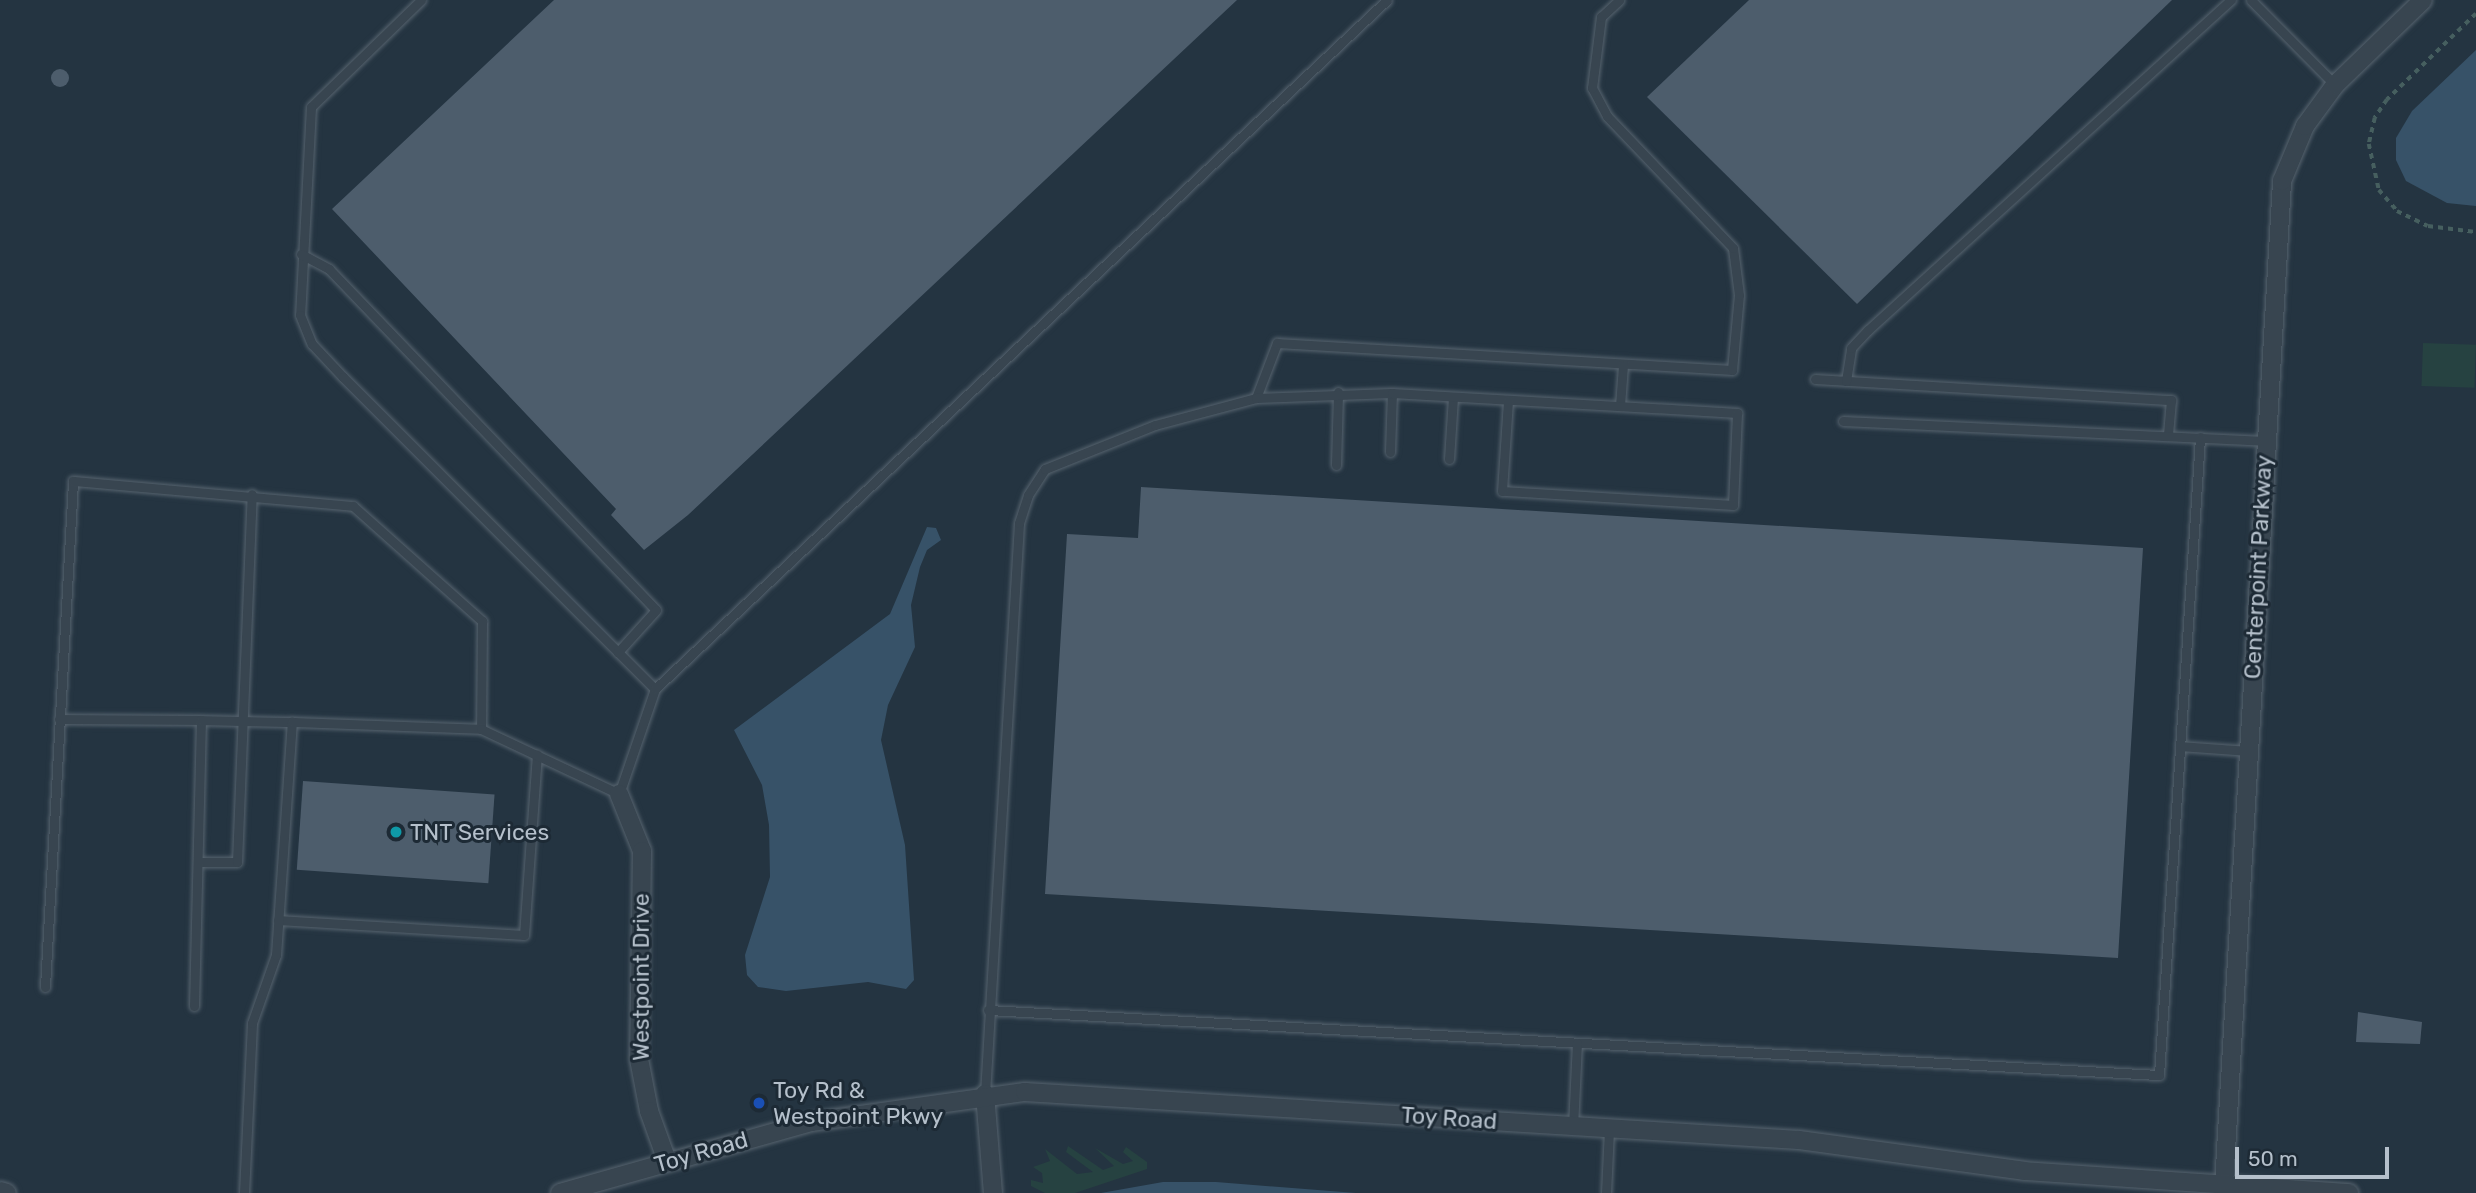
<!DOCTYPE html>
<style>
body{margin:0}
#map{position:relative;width:2476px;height:1193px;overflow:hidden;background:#243441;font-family:Rubik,sans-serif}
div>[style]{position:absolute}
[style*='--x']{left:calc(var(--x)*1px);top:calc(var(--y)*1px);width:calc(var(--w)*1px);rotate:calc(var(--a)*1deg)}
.green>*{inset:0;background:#264241;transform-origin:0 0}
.water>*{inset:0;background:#375268}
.building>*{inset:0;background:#4d5d6c;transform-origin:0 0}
.round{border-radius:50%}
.path>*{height:3.5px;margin-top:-1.75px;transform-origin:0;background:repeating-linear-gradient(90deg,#465f5f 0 5px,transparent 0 10px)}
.roads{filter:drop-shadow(0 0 2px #56636e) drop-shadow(0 0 2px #56636e)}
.lane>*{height:9px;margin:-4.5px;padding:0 4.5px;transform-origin:4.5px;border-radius:4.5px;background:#384550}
.street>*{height:18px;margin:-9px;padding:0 9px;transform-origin:9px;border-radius:9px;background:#384550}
.dots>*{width:19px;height:19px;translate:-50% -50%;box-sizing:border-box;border:4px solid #1d2a35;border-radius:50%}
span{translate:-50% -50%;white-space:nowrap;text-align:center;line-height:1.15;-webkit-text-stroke:6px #1d2a35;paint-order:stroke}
.street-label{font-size:23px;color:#b5c0cb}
.poi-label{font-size:23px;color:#b5c0cb}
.left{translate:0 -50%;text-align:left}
.scale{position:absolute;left:2235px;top:1147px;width:154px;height:32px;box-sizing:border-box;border:4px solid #b5c0cb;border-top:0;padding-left:9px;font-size:21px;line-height:24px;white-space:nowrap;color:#b5c0cb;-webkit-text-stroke:5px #1d2a35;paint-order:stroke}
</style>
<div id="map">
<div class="green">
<div style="left:2423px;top:343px;width:53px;height:43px;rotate:2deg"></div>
<div style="clip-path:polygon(1068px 1146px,1103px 1170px,1114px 1166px,1095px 1148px,1123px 1164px,1133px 1161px,1123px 1152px,1126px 1147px,1147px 1162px,1147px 1169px,1075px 1193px,1045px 1193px,1031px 1186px,1031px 1180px,1043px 1183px,1042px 1173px,1033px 1167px,1050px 1161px,1045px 1149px,1077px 1174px,1093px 1172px,1066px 1152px)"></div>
</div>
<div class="water">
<div style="clip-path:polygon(2476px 50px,2476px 206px,2447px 203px,2406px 181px,2396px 160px,2396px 138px,2412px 111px)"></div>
<div style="clip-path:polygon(927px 527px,936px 528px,941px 540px,927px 550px,920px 567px,911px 605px,915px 647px,888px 705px,881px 740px,905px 845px,914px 980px,906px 989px,868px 982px,786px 991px,758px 987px,747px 975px,745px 955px,770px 877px,769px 825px,762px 785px,734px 730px,890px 614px)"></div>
<div style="clip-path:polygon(1163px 1182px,1216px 1182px,1356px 1193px,1101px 1193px)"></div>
</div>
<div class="building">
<div style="clip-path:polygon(554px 0,1237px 0,688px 515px,644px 550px,611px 515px,616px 509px,332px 209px)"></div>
<div style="clip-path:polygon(1749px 0,2172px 0,1857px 304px,1647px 97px)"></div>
<div class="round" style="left:51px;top:69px;width:18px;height:18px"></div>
<div style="clip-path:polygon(1141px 487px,2143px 548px,2118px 958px,1045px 894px,1067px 534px,1138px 538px)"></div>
<div style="left:303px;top:781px;width:192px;height:89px;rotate:4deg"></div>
<div style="clip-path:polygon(2358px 1012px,2422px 1022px,2420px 1044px,2356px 1042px)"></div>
</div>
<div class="path">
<div style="--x:2476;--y:14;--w:124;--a:136"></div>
<div style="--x:2387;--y:100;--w:22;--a:124"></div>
<div style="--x:2375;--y:118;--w:27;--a:103"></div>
<div style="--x:2369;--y:144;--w:47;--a:77.7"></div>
<div style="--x:2379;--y:190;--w:28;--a:49"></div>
<div style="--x:2397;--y:211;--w:34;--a:26"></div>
<div style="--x:2428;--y:226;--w:48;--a:7.1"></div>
</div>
<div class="roads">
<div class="lane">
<div style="--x:421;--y:0;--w:153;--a:135.8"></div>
<div style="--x:311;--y:107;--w:208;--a:93"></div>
<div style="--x:300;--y:315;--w:31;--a:68"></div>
<div style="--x:312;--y:344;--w:45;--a:46.8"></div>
<div style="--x:343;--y:377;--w:441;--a:45"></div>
<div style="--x:2251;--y:0;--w:120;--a:45.3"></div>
<div style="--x:301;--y:254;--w:32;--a:28"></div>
<div style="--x:329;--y:269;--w:472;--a:46.2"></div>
<div style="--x:656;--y:610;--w:57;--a:132.1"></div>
<div style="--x:1815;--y:379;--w:357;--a:3.4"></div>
<div style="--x:2171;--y:400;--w:36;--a:95"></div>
<div style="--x:1846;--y:381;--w:33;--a:-81"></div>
<div style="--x:1851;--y:348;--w:25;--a:-47"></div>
<div style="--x:1868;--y:330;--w:491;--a:-42.3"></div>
<div style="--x:1256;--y:398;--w:59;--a:-69.1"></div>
<div style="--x:1277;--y:343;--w:456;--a:3.4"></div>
<div style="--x:1732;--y:370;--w:75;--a:-84.7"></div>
<div style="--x:1739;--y:295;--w:47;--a:-97.3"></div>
<div style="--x:1733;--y:248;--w:182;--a:-133.7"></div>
<div style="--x:1607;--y:116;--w:32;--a:-118"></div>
<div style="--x:1592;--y:88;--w:72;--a:-82.8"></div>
<div style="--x:1601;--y:17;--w:25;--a:-43"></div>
<div style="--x:1620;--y:406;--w:41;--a:-85.8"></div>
<div style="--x:1843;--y:421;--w:422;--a:2.7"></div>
<div style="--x:1390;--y:452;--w:59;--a:-88.1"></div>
<div style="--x:1449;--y:459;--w:62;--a:-86.3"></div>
<div style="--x:1336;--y:465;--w:73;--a:-88.4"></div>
<div style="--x:59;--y:719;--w:142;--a:0.4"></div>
<div style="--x:2180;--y:746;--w:68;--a:4.2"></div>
<div style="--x:198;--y:862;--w:39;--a:0"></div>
<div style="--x:237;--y:862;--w:368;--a:-87.7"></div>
<div style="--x:278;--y:920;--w:246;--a:3.5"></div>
<div style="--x:524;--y:935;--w:181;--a:-85.9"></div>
<div style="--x:45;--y:987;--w:507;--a:-86.83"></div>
<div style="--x:73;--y:481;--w:281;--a:5.1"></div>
<div style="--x:353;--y:506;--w:173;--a:41.7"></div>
<div style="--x:482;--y:621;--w:108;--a:90.5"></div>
<div style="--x:194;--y:1006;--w:286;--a:-88.6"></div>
<div style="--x:201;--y:720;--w:91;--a:1.3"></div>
<div style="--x:988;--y:1010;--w:1173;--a:3.18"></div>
<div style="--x:2159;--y:1075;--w:639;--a:-86.32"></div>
<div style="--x:985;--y:1094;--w:572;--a:-86.59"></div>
<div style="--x:1019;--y:523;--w:29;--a:-72"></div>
<div style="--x:1028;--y:495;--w:31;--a:-57"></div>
<div style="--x:1045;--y:469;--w:118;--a:-21.8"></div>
<div style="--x:1155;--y:425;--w:105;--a:-15"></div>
<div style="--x:1256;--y:398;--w:136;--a:-2.1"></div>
<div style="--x:1392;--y:393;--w:346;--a:3.3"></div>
<div style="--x:1737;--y:413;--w:92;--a:92.5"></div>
<div style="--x:1733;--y:505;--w:231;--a:-176.5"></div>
<div style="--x:1502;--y:491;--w:91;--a:-86.2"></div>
<div style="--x:1573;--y:1127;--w:84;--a:-87.3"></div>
<div style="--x:244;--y:1193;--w:170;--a:-87.3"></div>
<div style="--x:252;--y:1023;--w:72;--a:-70.6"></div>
<div style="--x:276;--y:955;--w:234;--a:-86.1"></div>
<div style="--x:292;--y:722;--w:189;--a:2.1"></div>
<div style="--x:481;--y:729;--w:153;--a:25.2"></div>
<div style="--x:619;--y:794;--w:111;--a:-71.1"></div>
<div style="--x:655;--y:689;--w:1005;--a:-43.27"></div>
<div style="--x:1606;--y:1193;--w:64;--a:-87.3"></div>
</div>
<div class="street">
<div style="--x:619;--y:794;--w:61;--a:68"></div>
<div style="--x:642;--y:851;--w:208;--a:90.8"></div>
<div style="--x:639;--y:1059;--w:53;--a:79.1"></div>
<div style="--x:649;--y:1111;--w:53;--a:70.2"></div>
<div style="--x:985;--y:1094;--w:99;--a:85.4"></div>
<div style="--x:2224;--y:1185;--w:1006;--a:-86.69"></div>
<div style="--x:2282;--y:181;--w:60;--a:-67.3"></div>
<div style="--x:2305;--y:126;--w:51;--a:-53.8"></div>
<div style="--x:2335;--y:85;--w:122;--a:-44"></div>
<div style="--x:0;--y:1191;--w:7;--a:16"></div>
<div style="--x:560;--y:1193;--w:261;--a:-15.8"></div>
<div style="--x:811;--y:1122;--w:216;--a:-8"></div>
<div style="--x:1025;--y:1092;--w:775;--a:3.55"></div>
<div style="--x:1799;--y:1140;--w:227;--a:7.8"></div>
<div style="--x:2024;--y:1171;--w:326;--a:3.9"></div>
</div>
</div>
<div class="dots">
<div style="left:396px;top:832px;background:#0f9aa8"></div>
<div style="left:759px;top:1103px;background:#1a4fb4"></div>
</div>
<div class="street-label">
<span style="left:2258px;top:567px;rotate:-87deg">Centerpoint Parkway</span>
<span style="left:641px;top:977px;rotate:-90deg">Westpoint Drive</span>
<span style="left:1449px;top:1118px;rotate:4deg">Toy Road</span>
<span style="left:701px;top:1152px;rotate:-16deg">Toy Road</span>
</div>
<div class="poi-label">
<span class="left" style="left:410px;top:832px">TNT Services</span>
<span class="left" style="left:773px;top:1103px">Toy Rd &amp;<br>Westpoint Pkwy</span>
</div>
<div class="scale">50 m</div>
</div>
